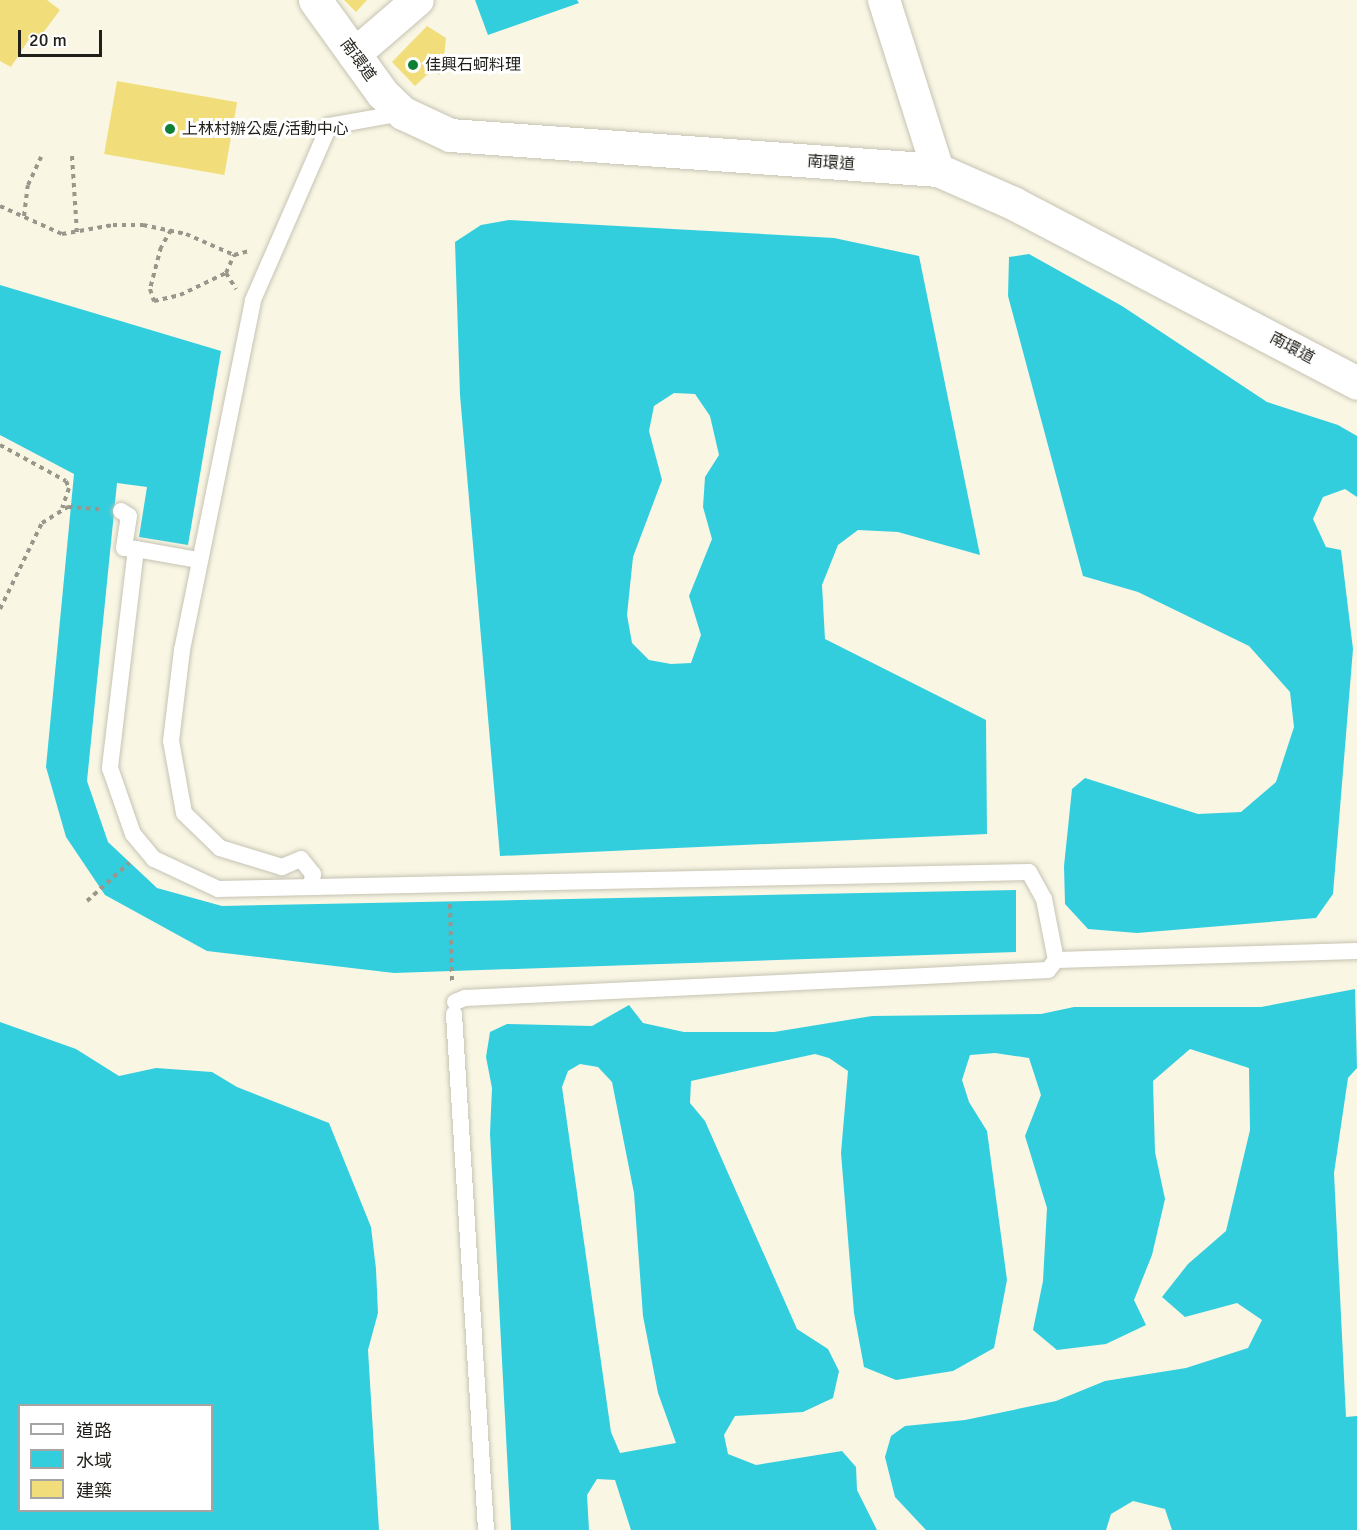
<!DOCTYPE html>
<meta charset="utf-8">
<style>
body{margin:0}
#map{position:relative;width:1357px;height:1530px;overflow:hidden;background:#f9f6e4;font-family:Signika,"Noto Sans TC",sans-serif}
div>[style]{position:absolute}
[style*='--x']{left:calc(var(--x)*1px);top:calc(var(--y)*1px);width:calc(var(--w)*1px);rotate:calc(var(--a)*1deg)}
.water>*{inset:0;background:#33cede}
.building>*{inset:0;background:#f1dd79;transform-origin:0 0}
.path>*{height:4px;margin-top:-2px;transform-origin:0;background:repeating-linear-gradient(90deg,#99978b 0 4.5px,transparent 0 9px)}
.roads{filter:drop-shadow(0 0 2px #c6c3b3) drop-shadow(0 0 2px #c6c3b3)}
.lane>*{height:16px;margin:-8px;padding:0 8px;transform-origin:8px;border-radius:8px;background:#fff}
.street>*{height:32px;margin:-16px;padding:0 16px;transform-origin:16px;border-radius:16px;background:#fff}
.secondary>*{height:33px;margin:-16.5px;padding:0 16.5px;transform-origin:16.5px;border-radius:16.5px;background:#fff}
.dots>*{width:16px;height:16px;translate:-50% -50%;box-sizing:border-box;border:3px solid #fff;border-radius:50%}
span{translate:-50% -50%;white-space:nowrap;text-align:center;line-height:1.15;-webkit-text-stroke:6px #fff;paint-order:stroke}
.street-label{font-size:16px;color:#201f19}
.poi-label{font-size:16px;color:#201f19}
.left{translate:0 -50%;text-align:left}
.legend{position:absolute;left:18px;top:1404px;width:195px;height:108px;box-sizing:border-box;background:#fff;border:2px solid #a6a5a3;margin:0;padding:8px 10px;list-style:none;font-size:18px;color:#201f19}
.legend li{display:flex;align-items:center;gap:12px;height:30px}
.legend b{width:30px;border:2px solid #a6a5a3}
.scale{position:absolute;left:18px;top:30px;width:84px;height:27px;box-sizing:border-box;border:3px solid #201f19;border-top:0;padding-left:8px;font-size:18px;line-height:21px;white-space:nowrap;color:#201f19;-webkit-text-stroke:4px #fff;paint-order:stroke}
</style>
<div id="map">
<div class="water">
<div style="clip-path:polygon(475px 0,577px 0,579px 3px,488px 35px)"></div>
<div style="clip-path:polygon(evenodd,509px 220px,834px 238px,919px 256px,980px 555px,898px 532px,858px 530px,838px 545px,822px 585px,825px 639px,986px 720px,987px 834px,500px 856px,460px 395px,455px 242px,481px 225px,509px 220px,674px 393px,695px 394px,710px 416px,719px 455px,705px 477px,703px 507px,712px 539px,689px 596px,701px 635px,691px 663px,671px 664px,649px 660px,632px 643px,627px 615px,633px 557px,662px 480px,649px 431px,654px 406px,674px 393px)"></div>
<div style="clip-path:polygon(1029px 254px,1122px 306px,1267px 402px,1338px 425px,1357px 436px,1357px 497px,1345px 489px,1323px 497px,1313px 519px,1326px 547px,1341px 550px,1353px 649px,1333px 894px,1316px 918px,1137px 933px,1088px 929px,1065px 904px,1064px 866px,1072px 789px,1085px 778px,1198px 814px,1241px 812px,1276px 782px,1294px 727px,1290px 692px,1249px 646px,1138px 592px,1083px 576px,1008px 296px,1009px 257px)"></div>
<div style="clip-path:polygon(0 285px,221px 351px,188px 545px,139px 537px,147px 487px,117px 483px,87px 781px,108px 842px,157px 888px,222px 906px,1016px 890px,1016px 952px,394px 973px,207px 951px,105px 895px,66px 837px,46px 767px,74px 474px,0 435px)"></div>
<div style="clip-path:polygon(evenodd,1355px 989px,1357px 1068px,1348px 1078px,1334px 1173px,1346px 1417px,1357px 1416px,1357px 1530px,1172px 1530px,1165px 1509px,1133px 1501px,1111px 1514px,1106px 1530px,926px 1530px,895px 1497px,885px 1457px,891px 1436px,905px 1426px,965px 1420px,1056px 1401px,1105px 1381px,1186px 1368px,1248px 1348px,1262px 1320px,1237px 1303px,1185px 1317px,1162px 1297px,1188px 1264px,1226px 1231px,1250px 1130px,1249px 1068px,1190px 1049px,1153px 1081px,1155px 1152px,1165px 1199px,1152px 1255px,1134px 1300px,1146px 1325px,1106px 1344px,1057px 1350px,1033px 1330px,1043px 1281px,1047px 1208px,1025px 1136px,1041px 1095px,1029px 1058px,995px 1053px,970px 1055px,962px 1080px,969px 1102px,987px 1131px,1007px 1280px,994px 1348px,953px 1371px,896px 1380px,864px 1367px,854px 1313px,841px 1153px,848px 1071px,829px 1058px,815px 1054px,691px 1081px,690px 1103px,705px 1121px,797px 1329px,828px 1349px,839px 1371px,833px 1398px,803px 1412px,735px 1416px,724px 1435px,728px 1454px,756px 1465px,842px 1451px,856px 1467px,857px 1490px,877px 1530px,631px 1530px,615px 1480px,597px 1479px,587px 1495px,589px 1530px,511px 1530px,490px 1134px,492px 1088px,486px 1057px,490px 1032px,507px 1024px,592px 1026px,629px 1005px,643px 1023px,684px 1032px,774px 1032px,872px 1016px,1041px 1014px,1074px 1007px,1261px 1007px,1355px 989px,580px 1064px,598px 1067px,612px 1082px,634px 1193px,643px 1316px,658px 1393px,676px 1443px,620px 1453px,611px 1432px,562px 1087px,568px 1071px,580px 1064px)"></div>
<div style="clip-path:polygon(evenodd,0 1022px,76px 1049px,119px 1076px,156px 1068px,212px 1072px,237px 1087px,329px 1123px,371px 1227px,376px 1269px,378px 1313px,368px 1350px,379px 1530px,0 1530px,0 1022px,20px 1406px,212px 1406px,212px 1510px,20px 1510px,20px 1406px)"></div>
</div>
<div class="building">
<div style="clip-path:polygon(0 0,47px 0,60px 10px,37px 41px,31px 36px,11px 67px,0 61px)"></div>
<div style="clip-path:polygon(344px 0,367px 0,356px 12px)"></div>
<div style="clip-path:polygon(427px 26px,446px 38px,444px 57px,440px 75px,431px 71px,415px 86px,392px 62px)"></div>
<div style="left:117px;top:81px;width:122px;height:74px;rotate:10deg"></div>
</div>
<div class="path">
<div style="--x:72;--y:156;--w:78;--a:86.3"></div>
<div style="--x:0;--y:206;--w:68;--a:24.3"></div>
<div style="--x:62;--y:234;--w:52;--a:-10"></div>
<div style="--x:113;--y:225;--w:30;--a:0"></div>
<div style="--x:143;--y:225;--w:44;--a:11.8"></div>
<div style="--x:186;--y:234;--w:52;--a:23.6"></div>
<div style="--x:234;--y:255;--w:16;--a:-15"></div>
<div style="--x:24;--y:216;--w:31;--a:-83"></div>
<div style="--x:28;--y:185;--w:31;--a:-65"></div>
<div style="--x:171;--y:230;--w:20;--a:120"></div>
<div style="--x:161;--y:247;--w:43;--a:104.7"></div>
<div style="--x:150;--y:289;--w:13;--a:72"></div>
<div style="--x:154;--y:301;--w:27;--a:-13"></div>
<div style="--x:180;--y:295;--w:51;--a:-25.6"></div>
<div style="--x:226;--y:273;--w:19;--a:58"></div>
<div style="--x:226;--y:273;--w:20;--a:-66"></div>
<div style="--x:0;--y:445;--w:75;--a:28.6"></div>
<div style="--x:66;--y:481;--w:8;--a:67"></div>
<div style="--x:69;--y:488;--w:21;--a:109"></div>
<div style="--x:0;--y:609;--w:96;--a:-64"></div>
<div style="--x:42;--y:523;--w:31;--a:-32"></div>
<div style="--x:68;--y:507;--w:31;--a:4"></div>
<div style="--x:87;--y:901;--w:57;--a:-42.1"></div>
<div style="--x:450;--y:904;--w:77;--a:88.5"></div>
</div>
<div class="roads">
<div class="lane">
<div style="--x:121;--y:511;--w:9;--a:32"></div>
<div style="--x:129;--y:516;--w:32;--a:99"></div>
<div style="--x:124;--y:548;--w:12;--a:5"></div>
<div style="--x:136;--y:549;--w:221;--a:96.8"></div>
<div style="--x:110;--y:768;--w:70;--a:70.8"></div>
<div style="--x:133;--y:834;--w:33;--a:50"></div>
<div style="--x:154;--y:859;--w:71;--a:25.1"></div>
<div style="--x:218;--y:889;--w:811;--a:-1.2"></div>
<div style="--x:1029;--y:872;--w:31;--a:61"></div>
<div style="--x:1044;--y:899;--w:62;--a:78.9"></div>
<div style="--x:1056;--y:960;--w:301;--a:-1.7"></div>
<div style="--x:136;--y:549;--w:63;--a:10.1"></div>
<div style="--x:311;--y:887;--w:13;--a:-81"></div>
<div style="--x:313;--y:874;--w:19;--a:-129"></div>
<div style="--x:301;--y:859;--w:21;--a:157"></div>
<div style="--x:282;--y:867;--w:65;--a:-163"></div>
<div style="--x:220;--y:848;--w:50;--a:-135.8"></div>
<div style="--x:184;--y:813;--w:73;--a:-100.2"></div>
<div style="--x:171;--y:741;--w:92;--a:-83.1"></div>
<div style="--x:182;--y:650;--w:357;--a:-78.5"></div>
<div style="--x:253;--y:300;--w:190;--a:-66.4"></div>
<div style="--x:329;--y:126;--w:75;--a:-10"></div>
<div style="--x:455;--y:1002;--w:11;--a:-22"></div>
<div style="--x:465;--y:998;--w:584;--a:-2.75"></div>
<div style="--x:1048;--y:970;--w:13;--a:-51"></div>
<div style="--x:454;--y:1014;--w:517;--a:86.45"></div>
</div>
<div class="street">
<div style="--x:884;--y:0;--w:178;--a:72.4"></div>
<div style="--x:354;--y:55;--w:84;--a:-40.7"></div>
</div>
<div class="secondary">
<div style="--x:315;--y:0;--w:115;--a:54.2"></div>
<div style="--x:382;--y:93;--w:29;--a:44"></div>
<div style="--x:403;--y:113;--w:52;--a:25.1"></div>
<div style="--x:450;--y:135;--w:489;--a:4.1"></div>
<div style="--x:938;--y:170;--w:82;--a:23.7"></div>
<div style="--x:1013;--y:203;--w:388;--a:27.6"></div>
</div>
</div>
<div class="dots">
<div style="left:413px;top:65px;background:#0e7f35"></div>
<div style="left:170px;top:129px;background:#0e7f35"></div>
</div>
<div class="street-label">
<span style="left:358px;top:60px;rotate:54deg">南環道</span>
<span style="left:831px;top:163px;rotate:4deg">南環道</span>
<span style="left:1292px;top:348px;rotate:28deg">南環道</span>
</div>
<div class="poi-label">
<span class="left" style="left:425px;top:65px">佳興石蚵料理</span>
<span class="left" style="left:182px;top:129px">上林村辦公處/活動中心</span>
</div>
<ul class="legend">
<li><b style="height:8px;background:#fff"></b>道路</li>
<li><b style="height:16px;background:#33cede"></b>水域</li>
<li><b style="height:16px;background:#f1dd79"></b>建築</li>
</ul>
<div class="scale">20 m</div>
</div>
